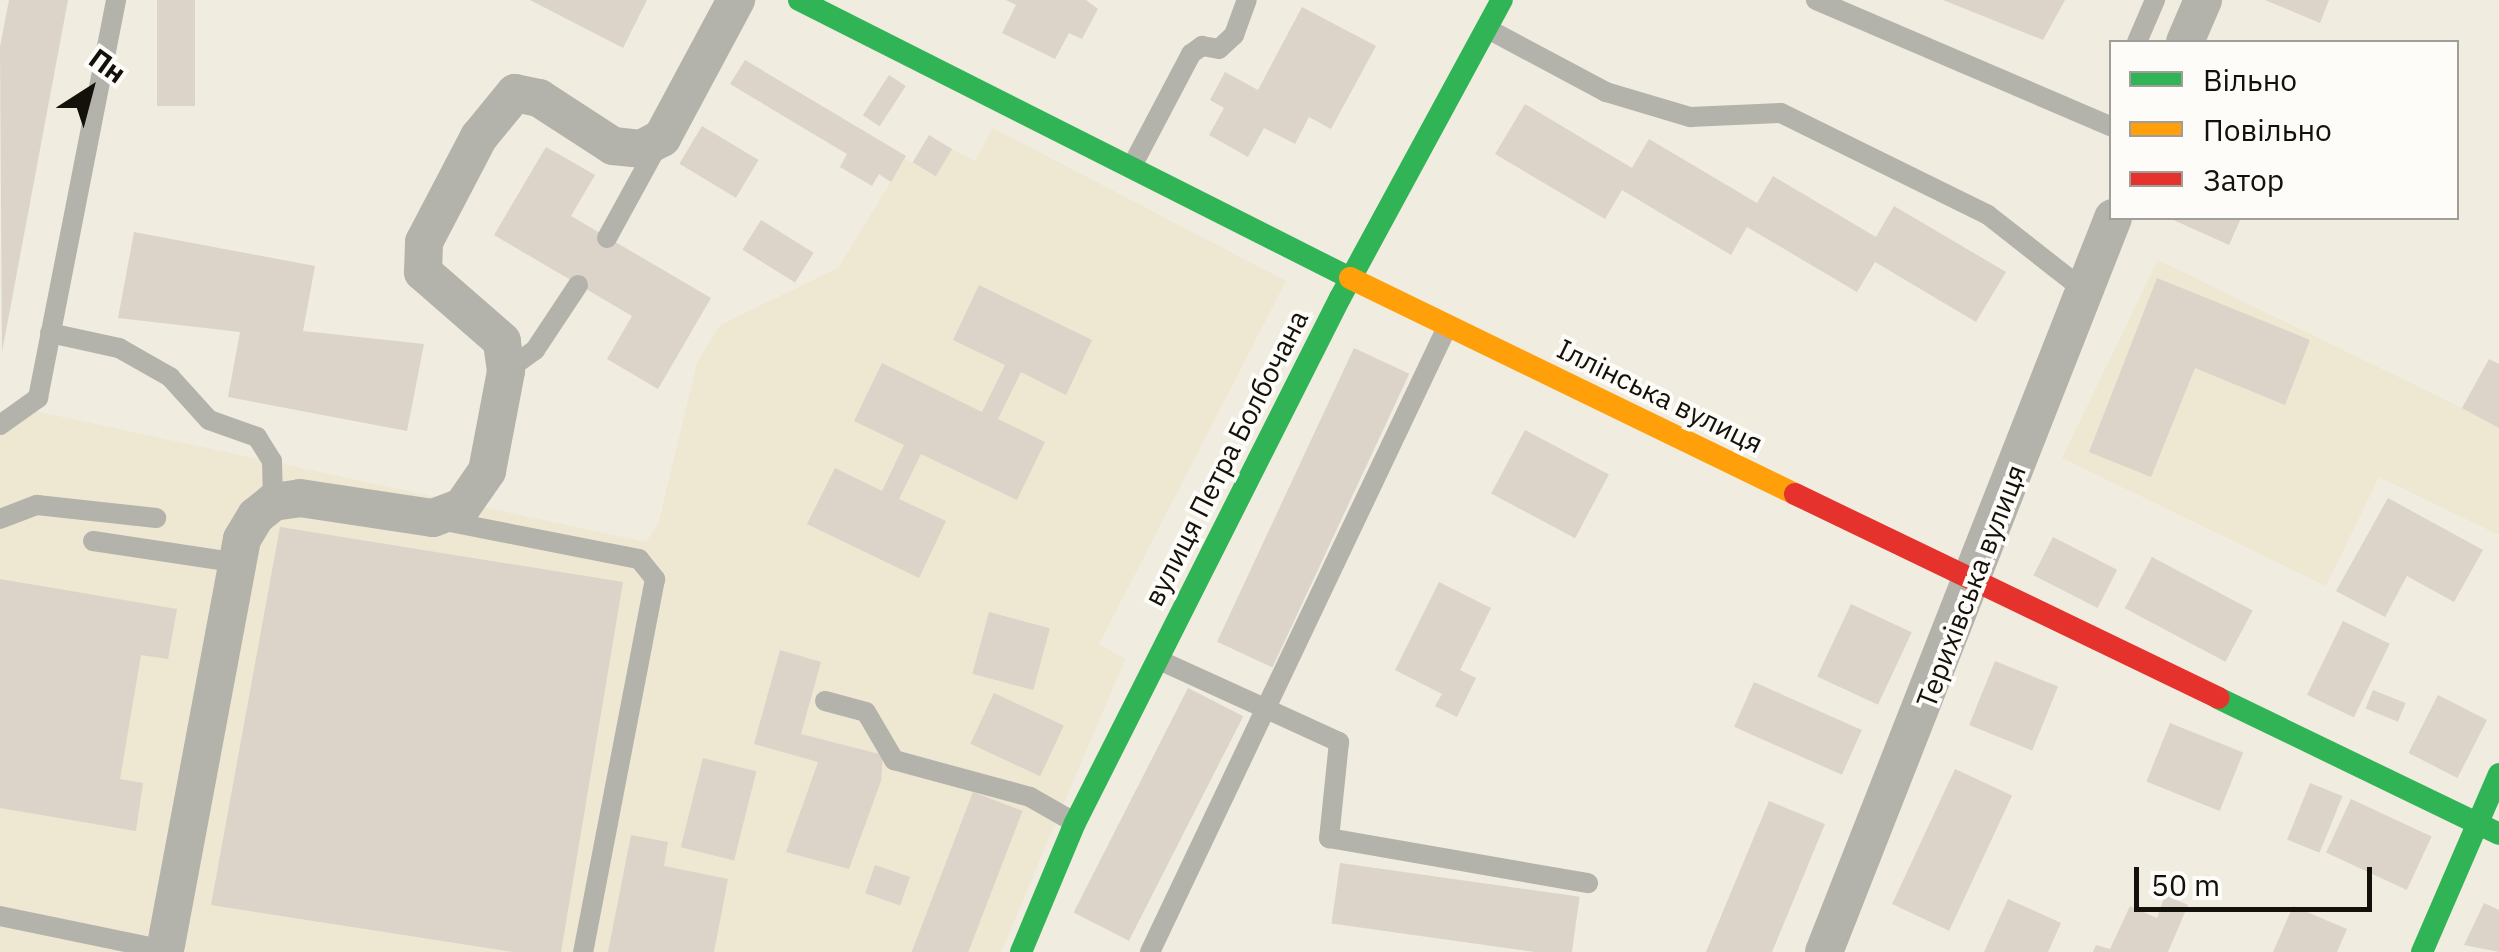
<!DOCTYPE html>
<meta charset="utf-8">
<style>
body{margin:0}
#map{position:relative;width:2499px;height:952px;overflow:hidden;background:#f0ece0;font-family:"IBM Plex Sans",sans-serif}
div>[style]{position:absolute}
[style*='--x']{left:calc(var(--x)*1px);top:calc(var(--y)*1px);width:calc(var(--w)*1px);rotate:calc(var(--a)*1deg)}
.built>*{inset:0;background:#eee7d2}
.building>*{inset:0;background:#dcd3c9;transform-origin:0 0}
.lane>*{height:20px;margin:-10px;padding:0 10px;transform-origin:10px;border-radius:10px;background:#b3b3ac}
.street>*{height:38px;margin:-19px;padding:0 19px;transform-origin:19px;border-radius:19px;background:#b3b3ac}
.fast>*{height:22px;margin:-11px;padding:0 11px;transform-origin:11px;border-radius:11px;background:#30b455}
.slow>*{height:22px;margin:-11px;padding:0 11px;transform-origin:11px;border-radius:11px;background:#ff9f0a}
.jam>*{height:22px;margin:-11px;padding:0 11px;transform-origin:11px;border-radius:11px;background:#e5322d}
span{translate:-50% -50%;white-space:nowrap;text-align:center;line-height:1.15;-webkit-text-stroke:8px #fefcf8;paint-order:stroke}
.street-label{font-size:28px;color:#13110a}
.legend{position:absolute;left:2109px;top:40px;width:350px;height:180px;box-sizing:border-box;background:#fefcf8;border:2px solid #a09e99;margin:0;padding:12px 18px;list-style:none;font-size:30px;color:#13110a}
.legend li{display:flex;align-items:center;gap:20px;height:50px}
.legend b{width:50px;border:2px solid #a09e99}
.north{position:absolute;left:40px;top:40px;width:100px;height:100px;-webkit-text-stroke:8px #fefcf8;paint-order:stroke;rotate:36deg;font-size:28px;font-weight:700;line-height:40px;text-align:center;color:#13110a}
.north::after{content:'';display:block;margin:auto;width:35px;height:45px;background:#13110a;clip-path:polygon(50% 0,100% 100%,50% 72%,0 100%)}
.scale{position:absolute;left:2134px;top:867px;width:238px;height:45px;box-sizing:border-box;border:5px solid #13110a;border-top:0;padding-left:12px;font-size:30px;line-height:35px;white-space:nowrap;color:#13110a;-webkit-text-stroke:8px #fefcf8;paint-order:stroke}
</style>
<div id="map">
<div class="built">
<div style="clip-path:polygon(993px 128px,1286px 281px,1099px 644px,1125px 659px,1001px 952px,0 952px,0 411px,16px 407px,646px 542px,658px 525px,697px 363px,720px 325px,838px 268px,905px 159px,934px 176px,952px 149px,975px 161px)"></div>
<div style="clip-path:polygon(2158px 260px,2499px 426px,2499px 535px,2379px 477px,2326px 586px,2062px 458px)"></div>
</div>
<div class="building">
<div style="clip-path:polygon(9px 0,68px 0,2px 352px,0 47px)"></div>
<div style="left:157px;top:0;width:38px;height:106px"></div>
<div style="clip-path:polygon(530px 0,647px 0,623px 48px)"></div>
<div style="clip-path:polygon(1006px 0,1086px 0,1098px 9px,1082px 39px,1069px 33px,1055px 59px,1002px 33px,1016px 5px)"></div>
<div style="clip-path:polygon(1943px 0,2065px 0,2043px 40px)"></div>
<div style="clip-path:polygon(2265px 0,2329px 0,2320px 23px)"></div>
<div style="clip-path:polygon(1302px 7px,1376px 46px,1331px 129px,1309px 117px,1295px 144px,1264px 128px,1248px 157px,1209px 135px,1224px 108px,1210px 100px,1225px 72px,1258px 90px)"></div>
<div style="clip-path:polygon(745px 60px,906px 156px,891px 182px,879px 174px,872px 186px,840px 167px,847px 154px,730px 84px)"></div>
<div style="left:889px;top:75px;width:20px;height:48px;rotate:33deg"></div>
<div style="clip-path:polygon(1525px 104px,1632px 168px,1649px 139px,1757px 203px,1773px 176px,1876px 237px,1894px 206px,2006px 272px,1976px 322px,1875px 262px,1857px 292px,1747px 227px,1731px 255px,1622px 190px,1605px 219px,1495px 154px)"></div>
<div style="left:702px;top:126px;width:66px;height:44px;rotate:31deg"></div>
<div style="left:929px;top:135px;width:27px;height:32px;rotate:31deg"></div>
<div style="clip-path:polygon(546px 147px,595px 175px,571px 216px,711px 298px,658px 389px,607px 359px,632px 316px,494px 235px)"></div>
<div style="clip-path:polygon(2169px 218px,2241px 218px,2229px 245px)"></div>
<div style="left:761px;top:220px;width:62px;height:35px;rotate:32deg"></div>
<div style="clip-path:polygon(134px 232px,315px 266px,303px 331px,424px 344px,407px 431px,228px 397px,240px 332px,118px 318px)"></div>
<div style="clip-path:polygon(2157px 278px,2310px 340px,2285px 405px,2195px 368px,2151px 477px,2089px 452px)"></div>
<div style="clip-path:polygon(979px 285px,1092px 340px,1066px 395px,1021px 372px,998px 419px,1045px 442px,1017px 500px,921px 454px,899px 499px,946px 521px,919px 578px,807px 524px,835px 468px,882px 491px,904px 445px,854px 421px,882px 363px,982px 412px,1005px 365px,953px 340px)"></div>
<div style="left:1354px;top:348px;width:61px;height:324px;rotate:25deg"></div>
<div style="clip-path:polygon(2489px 359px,2499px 364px,2499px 428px,2462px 408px)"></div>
<div style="left:1525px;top:430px;width:95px;height:72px;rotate:28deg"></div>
<div style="clip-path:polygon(2388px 498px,2483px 550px,2454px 602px,2407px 576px,2385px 617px,2336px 591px)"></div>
<div style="clip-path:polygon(280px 527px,623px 582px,561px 952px,513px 952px,211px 905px)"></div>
<div style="left:2053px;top:537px;width:72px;height:43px;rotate:27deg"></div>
<div style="left:2152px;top:557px;width:114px;height:58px;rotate:28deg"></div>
<div style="clip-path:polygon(0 579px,177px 609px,168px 659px,141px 655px,120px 779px,143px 783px,136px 831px,0 808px)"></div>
<div style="clip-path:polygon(1439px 582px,1491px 608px,1460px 670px,1476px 678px,1457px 717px,1435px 706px,1442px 694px,1395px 670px)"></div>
<div style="left:1851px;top:604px;width:67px;height:80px;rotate:25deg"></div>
<div style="left:989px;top:612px;width:63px;height:64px;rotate:15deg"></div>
<div style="left:2343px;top:621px;width:52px;height:82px;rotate:26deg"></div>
<div style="clip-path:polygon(780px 650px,821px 662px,801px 734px,883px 755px,881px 781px,849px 869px,786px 852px,818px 762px,754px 744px)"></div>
<div style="left:1995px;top:661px;width:68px;height:69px;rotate:22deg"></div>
<div style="left:1754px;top:682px;width:118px;height:49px;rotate:24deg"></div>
<div style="left:1188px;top:688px;width:62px;height:252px;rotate:27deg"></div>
<div style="left:2373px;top:690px;width:35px;height:20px;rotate:22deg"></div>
<div style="left:994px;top:693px;width:77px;height:56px;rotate:25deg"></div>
<div style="left:2438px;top:695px;width:55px;height:65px;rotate:27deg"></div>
<div style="left:2170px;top:723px;width:79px;height:63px;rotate:22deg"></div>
<div style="left:703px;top:758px;width:55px;height:92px;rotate:14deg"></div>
<div style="left:1955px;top:769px;width:63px;height:149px;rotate:25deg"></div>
<div style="left:2310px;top:783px;width:35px;height:61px;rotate:22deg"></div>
<div style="left:973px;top:792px;width:53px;height:171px;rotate:21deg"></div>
<div style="left:2351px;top:799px;width:89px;height:59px;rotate:25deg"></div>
<div style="clip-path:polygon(1769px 801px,1825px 824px,1772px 952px,1706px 952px)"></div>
<div style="clip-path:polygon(631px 835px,668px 842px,664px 866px,728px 879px,714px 952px,608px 952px)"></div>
<div style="left:1340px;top:863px;width:242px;height:61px;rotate:8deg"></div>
<div style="left:875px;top:865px;width:37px;height:30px;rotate:19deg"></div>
<div style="clip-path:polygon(2165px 895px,2188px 905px,2168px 952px,2093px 952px,2096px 945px,2110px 949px,2130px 906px,2157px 918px)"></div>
<div style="clip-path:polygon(2008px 899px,2061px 923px,2048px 952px,1984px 952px)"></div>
<div style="clip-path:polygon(2484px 903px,2499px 910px,2499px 952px,2464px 945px)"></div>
<div style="clip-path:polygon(2293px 906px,2347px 929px,2337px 952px,2273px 952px)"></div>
</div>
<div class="lane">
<div style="--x:1816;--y:0;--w:322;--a:23.2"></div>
<div style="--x:1488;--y:29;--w:134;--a:28.1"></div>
<div style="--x:1606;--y:92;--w:88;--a:16.6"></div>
<div style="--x:1690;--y:117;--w:91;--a:-2.5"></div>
<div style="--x:1781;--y:113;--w:231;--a:26.2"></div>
<div style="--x:1988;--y:215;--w:123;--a:38.1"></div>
<div style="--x:2137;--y:42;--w:46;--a:-66.8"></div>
<div style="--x:1132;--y:166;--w:127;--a:-62.2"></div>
<div style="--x:1191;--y:54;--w:14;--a:-36"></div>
<div style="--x:1202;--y:46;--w:17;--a:10"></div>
<div style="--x:1219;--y:49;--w:21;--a:-43"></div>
<div style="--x:1234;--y:35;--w:37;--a:-70"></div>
<div style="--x:607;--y:238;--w:108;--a:-61.3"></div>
<div style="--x:50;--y:333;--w:71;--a:12.3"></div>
<div style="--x:119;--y:348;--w:59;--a:29.6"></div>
<div style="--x:170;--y:377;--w:58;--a:47.8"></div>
<div style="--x:209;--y:420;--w:51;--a:19.5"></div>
<div style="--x:257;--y:437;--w:28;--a:58"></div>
<div style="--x:272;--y:461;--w:41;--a:88.6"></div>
<div style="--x:506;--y:371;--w:36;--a:-36"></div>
<div style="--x:535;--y:350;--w:78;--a:-56.5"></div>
<div style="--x:0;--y:425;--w:47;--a:-35.4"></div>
<div style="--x:38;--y:398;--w:406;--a:-78.9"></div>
<div style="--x:0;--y:519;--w:40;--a:-21"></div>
<div style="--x:37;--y:505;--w:120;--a:6.2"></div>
<div style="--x:440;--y:520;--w:203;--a:11.1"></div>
<div style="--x:639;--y:559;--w:26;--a:51"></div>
<div style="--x:655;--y:579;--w:380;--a:100.9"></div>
<div style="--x:93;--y:541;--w:147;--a:8.6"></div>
<div style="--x:1159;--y:660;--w:198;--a:24.5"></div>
<div style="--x:1339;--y:742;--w:97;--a:95.9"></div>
<div style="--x:1329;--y:838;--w:263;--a:9.9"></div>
<div style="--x:825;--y:701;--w:42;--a:15"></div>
<div style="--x:866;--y:712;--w:56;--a:59.7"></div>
<div style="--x:894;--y:760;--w:141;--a:15.2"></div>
<div style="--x:1030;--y:797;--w:51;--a:29.6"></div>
<div style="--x:0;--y:916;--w:167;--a:11.7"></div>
<div style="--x:1150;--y:952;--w:692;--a:-64.58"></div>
</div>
<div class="street">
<div style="--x:2185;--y:42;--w:46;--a:-66.8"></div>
<div style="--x:166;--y:945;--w:413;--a:-79.4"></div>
<div style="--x:242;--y:539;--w:27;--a:-59"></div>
<div style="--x:256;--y:516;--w:22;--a:-39"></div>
<div style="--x:273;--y:502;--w:27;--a:-8"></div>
<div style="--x:300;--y:498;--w:134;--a:8.6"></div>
<div style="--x:433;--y:518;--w:31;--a:-21"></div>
<div style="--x:462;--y:507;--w:44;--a:-55.2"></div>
<div style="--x:487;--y:471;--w:102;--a:-79.2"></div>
<div style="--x:506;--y:371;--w:30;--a:-98"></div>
<div style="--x:502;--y:341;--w:105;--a:-138.9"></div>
<div style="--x:423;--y:272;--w:30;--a:-88"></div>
<div style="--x:424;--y:242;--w:119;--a:-62.4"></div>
<div style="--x:479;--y:137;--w:57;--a:-50.7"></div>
<div style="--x:515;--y:93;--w:25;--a:12"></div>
<div style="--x:539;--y:98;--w:88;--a:33"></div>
<div style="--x:613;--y:146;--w:28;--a:6"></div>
<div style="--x:641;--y:149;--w:24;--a:-28"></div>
<div style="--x:662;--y:138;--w:157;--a:-61.8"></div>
<div style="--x:1824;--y:952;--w:789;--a:-68.51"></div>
</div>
<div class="fast">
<div style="--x:799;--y:0;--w:617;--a:26.77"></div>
<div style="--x:2218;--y:698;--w:312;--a:25.8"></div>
<div style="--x:1021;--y:952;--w:140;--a:-67.3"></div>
<div style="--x:1075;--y:823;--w:588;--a:-63.22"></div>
<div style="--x:1340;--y:298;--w:339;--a:-61.5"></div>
<div style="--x:2422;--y:952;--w:194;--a:-66.6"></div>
</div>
<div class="slow">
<div style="--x:1350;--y:278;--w:495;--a:25.9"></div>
</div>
<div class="jam">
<div style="--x:1795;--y:494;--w:470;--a:25.7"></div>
</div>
<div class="street-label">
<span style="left:1660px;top:396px;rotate:26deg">Іллінська вулиця</span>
<span style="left:1226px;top:458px;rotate:-63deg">вулиця Петра Болбочана</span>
<span style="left:1971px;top:586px;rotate:-69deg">Терихівська вулиця</span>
</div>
<ul class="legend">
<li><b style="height:12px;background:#30b455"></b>Вільно</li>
<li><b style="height:12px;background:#ff9f0a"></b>Повільно</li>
<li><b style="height:12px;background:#e5322d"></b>Затор</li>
</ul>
<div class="north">Пн</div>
<div class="scale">50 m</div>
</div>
